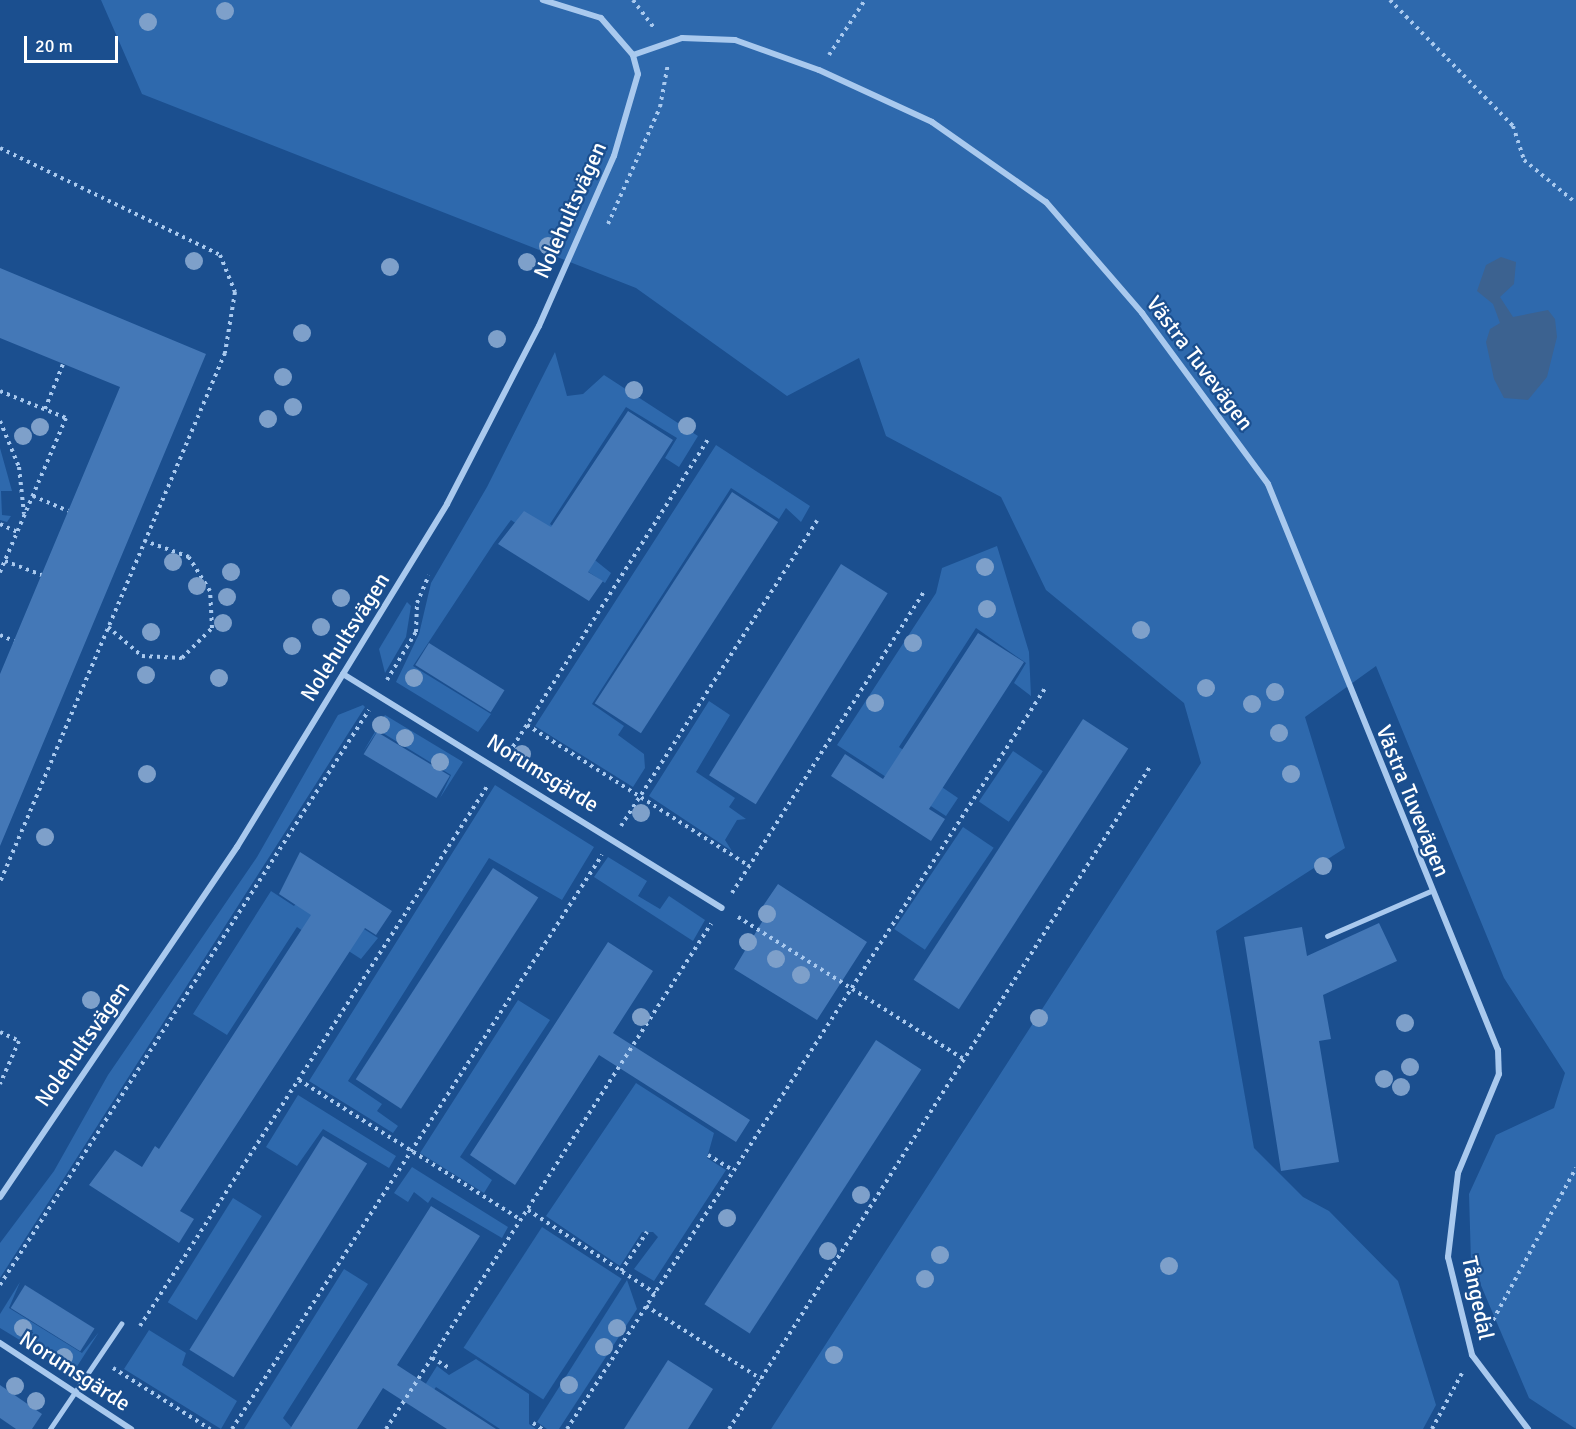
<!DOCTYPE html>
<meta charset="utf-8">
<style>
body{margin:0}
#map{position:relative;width:1576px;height:1429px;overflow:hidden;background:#1b4f8f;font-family:Signika,sans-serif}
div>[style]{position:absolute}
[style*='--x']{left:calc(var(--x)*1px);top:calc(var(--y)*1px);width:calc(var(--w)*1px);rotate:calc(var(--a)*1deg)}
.green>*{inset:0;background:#2e69ad;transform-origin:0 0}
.water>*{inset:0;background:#3c6290}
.building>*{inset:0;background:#4478b7;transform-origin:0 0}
.path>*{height:4px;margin-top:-2px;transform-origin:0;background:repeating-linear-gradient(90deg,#a9c9ee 0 3px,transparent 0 7.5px)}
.lane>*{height:4.5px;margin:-2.25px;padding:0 2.25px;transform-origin:2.25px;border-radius:2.25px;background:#a9c9ee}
.street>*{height:6px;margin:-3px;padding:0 3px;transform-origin:3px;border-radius:3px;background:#a9c9ee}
.trees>*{width:18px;height:18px;margin:-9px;border-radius:50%;background:#7ea0ca}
span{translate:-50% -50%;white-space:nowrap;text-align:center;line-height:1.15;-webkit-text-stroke:4.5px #1b4f8f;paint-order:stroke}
.street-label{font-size:22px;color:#fff}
.scale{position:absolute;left:24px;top:36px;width:94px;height:27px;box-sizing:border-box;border:3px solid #fff;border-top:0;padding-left:8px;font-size:18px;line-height:21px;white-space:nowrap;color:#fff;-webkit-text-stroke:4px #1b4f8f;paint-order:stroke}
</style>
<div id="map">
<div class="green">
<div style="clip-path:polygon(101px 0,1576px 0,1576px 1429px,1529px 1398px,1471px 1262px,1469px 1194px,1496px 1135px,1554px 1108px,1565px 1073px,1504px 978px,1376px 666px,1305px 717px,1345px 848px,1216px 931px,1254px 1148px,1303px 1197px,1329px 1211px,1398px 1281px,1436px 1405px,1423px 1429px,771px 1429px,1201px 763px,1184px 703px,1046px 590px,1001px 497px,886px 436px,859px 358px,787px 396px,636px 288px,142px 94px)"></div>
<div style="clip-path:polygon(555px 352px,567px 396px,583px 394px,604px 375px,698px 436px,679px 467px,665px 458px,677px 438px,626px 407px,550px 524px,611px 573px,605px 583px,511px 520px,494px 543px,413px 666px,491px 714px,478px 732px,396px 682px,419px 634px,431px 583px,487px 487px)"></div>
<div style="clip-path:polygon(716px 445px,810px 506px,801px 522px,786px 508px,779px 519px,731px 488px,592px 704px,624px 726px,618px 735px,644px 754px,645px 768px,633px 787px,535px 726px)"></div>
<div style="clip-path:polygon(0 448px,12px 491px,1px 491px,2px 515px,11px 516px,7px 522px,0 520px)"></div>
<div style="clip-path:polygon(997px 546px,1029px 652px,1031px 696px,1014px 683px,1026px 663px,976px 628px,899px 747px,932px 770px,927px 777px,958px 798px,946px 816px,837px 745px,936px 593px,942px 568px)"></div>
<div style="clip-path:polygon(407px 602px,411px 606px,406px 637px,385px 673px,379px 649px)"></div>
<div style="clip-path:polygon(709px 701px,730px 715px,696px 772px,735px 798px,729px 807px,746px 819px,737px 820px,725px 840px,732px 851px,649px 796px)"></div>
<div style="clip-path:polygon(363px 705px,365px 707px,0 1278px,0 1243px,54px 1171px,108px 1075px,257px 857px,338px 715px)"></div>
<div style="clip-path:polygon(385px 715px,463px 762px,440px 798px,451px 775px,378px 730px,363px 752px)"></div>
<div style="left:1013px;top:751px;width:36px;height:61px;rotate:34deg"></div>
<div style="clip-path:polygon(495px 785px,594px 847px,562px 900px,489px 858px,348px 1081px,382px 1104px,377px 1111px,398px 1126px,393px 1133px,309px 1081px)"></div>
<div style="left:963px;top:827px;width:37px;height:123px;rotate:34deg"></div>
<div style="clip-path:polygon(608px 857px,647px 881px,638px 896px,660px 909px,669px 896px,705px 920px,693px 941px,594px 877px)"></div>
<div style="clip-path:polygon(271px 891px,294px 906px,306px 892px,378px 938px,361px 959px,333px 941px,328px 948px,297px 927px,227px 1035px,193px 1014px)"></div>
<div style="clip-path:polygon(518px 1000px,550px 1020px,460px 1157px,492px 1180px,484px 1193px,420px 1153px)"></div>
<div style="clip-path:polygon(636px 1083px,714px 1133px,707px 1158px,726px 1170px,654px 1281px,634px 1269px,658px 1237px,653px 1232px,642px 1232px,620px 1266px,546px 1216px)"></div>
<div style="clip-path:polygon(298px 1095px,396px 1156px,389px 1168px,323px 1129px,297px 1166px,266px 1147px)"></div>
<div style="clip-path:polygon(412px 1167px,508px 1227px,502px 1238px,432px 1197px,428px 1203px,414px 1192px,408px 1202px,394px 1193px)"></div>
<div style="left:233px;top:1198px;width:34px;height:123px;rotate:32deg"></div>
<div style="left:542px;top:1227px;width:95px;height:144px;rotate:33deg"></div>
<div style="clip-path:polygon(344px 1269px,368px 1284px,283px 1418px,293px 1429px,244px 1429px)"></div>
<div style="clip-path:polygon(627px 1280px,637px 1309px,559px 1429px,547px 1429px,537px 1422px)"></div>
<div style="clip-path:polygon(20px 1282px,9px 1308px,82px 1353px,99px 1332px,76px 1368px,64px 1367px,0 1328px,0 1314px)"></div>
<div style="clip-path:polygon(149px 1330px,186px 1353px,182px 1365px,237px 1401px,221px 1429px,124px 1369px)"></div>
<div style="clip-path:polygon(476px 1359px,529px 1394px,529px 1424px,536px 1429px,500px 1429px,436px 1387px,426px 1401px,418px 1396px,437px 1366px,449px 1375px)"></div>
</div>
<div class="water">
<div style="clip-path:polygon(1501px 257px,1516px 262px,1514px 284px,1500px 297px,1513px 317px,1548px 310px,1555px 319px,1557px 337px,1547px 377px,1528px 400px,1504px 398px,1494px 379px,1486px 342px,1490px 329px,1500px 323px,1493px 304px,1477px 291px,1486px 265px)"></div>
</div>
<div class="building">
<div style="clip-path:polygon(0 268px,206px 354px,0 846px,0 674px,120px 387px,0 338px)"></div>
<div style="clip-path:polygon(628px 411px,673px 440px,588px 572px,603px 581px,589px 601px,498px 544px,524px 511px,551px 527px)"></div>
<div style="left:732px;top:492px;width:55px;height:252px;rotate:33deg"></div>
<div style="left:841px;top:564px;width:55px;height:249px;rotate:32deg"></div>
<div style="clip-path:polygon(978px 633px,1024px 662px,929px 809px,945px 819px,931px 841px,831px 776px,845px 754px,883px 779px)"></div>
<div style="left:429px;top:643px;width:89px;height:26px;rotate:32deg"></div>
<div style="left:1083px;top:719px;width:54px;height:311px;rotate:33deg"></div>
<div style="left:377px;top:732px;width:85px;height:26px;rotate:31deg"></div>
<div style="clip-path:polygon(300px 852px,392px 911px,376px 935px,365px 928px,180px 1211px,194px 1219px,179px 1243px,89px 1185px,115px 1150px,142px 1167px,155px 1146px,159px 1149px,311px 915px,279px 894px)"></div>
<div style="left:493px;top:868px;width:54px;height:252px;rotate:33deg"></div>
<div style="clip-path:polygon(778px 884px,867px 942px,817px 1020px,734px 969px,769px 910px,763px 906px)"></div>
<div style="clip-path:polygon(1379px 923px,1397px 961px,1323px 995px,1331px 1039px,1319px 1041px,1339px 1162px,1281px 1171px,1244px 937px,1302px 927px,1307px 956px)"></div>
<div style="clip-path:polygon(608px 942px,653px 971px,613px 1033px,750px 1120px,736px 1142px,599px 1055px,515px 1185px,470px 1155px)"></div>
<div style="left:876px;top:1040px;width:54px;height:315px;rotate:33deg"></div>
<div style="left:323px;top:1136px;width:52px;height:252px;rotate:32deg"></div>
<div style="clip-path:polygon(431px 1206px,480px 1236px,397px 1365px,496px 1429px,447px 1429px,383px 1388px,357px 1429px,290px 1429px)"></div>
<div style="left:25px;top:1285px;width:82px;height:27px;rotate:32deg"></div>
<div style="clip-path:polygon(668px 1360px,713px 1389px,688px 1429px,624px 1429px)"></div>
<div style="clip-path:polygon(0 1385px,42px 1414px,32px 1429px,16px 1429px,0 1418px)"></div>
</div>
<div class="path">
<div style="--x:633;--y:0;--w:36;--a:53"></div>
<div style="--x:1390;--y:0;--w:176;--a:45.7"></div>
<div style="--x:1513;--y:126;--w:36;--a:72"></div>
<div style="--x:1524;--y:160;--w:67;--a:39.6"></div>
<div style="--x:829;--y:55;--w:66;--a:-56.8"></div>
<div style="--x:0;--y:148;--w:245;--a:25.9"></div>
<div style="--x:220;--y:255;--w:40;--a:68"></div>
<div style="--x:235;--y:292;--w:62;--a:99.3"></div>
<div style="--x:225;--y:353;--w:575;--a:113.04"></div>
<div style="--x:608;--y:224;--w:128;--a:-66"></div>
<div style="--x:660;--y:107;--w:44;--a:-79.5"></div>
<div style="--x:0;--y:391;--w:71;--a:22.2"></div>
<div style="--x:66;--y:418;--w:168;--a:113.2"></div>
<div style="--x:45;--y:409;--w:48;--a:-68.2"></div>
<div style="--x:0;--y:421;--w:50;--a:67.6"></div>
<div style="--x:19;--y:467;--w:47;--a:83.9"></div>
<div style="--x:33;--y:496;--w:38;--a:23"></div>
<div style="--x:0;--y:524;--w:19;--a:25"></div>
<div style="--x:5;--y:561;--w:39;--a:21"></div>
<div style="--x:108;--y:627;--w:45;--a:40.5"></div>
<div style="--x:142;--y:656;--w:40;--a:2.9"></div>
<div style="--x:182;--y:658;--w:42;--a:-45"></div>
<div style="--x:212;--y:628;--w:37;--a:-93"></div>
<div style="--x:210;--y:591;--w:40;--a:-122"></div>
<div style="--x:189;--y:557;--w:47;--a:-160"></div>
<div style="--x:0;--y:635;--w:15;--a:23"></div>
<div style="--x:387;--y:680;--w:56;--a:-58.9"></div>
<div style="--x:416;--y:632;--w:29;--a:-88"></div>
<div style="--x:417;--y:603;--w:30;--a:-67"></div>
<div style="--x:527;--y:725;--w:263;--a:32.4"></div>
<div style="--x:509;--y:753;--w:371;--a:-57.6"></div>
<div style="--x:621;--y:826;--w:363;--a:-57.3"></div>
<div style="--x:732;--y:893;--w:359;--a:-57.5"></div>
<div style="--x:738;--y:917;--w:268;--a:32.2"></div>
<div style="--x:0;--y:1032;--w:21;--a:25"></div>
<div style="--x:19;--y:1041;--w:47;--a:113.8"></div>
<div style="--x:299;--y:1080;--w:262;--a:32.2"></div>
<div style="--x:708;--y:1155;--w:29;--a:31"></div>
<div style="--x:528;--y:1210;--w:152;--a:33.2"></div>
<div style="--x:621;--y:1271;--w:47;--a:-56.3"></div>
<div style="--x:0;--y:1285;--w:683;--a:-57.31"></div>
<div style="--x:646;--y:1306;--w:136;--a:32.4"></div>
<div style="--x:140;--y:1326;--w:643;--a:-57.25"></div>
<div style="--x:1486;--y:1333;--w:188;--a:-61.4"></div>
<div style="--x:432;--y:1358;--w:22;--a:30"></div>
<div style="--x:113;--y:1368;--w:115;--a:32.2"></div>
<div style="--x:533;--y:1423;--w:11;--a:34"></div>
<div style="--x:232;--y:1429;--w:683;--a:-57.19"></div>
<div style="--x:386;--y:1429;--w:601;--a:-57.24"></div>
<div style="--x:567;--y:1429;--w:883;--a:-57.16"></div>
<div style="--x:729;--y:1429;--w:787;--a:-57.56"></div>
<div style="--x:1432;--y:1429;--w:64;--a:-61.8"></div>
</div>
<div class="lane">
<div style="--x:1327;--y:936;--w:113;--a:-23.4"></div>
<div style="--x:50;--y:1429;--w:127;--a:-55.9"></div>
</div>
<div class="street">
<div style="--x:633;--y:55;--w:52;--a:-19.1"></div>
<div style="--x:682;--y:38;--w:53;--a:2.2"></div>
<div style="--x:735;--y:40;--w:89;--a:19.7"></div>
<div style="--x:819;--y:70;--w:124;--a:24.7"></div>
<div style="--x:932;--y:122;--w:139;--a:35.1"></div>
<div style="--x:1046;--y:202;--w:147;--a:49.1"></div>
<div style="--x:1142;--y:313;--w:212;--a:53.6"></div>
<div style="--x:1268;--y:484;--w:611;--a:67.89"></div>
<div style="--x:1498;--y:1050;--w:24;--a:88"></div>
<div style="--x:1499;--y:1074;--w:107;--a:112.5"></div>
<div style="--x:1458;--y:1173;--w:85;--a:96.8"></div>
<div style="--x:1448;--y:1257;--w:101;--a:76.2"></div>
<div style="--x:1472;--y:1355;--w:93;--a:52.9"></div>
<div style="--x:343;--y:674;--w:445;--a:31.7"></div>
<div style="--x:0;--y:1197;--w:423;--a:-55.9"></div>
<div style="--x:237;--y:847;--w:402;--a:-58.5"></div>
<div style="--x:447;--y:504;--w:200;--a:-62.7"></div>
<div style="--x:539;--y:326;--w:186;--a:-66.2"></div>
<div style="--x:614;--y:156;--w:85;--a:-73.7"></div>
<div style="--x:638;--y:74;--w:20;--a:-105"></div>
<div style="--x:633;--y:55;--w:49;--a:-130.9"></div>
<div style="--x:601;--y:18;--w:61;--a:-162.8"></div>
<div style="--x:0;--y:1343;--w:157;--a:33.3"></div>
</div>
<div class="trees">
<div style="left:225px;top:11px"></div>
<div style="left:148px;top:22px"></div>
<div style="left:548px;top:246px"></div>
<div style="left:194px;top:261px"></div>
<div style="left:527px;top:262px"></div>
<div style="left:390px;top:267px"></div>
<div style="left:302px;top:333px"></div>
<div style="left:497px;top:339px"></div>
<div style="left:283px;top:377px"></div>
<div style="left:634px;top:390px"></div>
<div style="left:293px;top:407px"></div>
<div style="left:268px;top:419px"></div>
<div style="left:687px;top:426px"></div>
<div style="left:40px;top:427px"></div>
<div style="left:23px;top:436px"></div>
<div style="left:173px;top:562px"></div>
<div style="left:985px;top:567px"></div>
<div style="left:231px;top:572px"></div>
<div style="left:197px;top:586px"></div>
<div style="left:227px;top:597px"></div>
<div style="left:341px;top:598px"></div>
<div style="left:987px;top:609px"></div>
<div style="left:223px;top:623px"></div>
<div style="left:321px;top:627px"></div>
<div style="left:1141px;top:630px"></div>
<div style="left:151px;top:632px"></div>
<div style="left:913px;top:643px"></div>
<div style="left:292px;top:646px"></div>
<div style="left:146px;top:675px"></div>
<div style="left:219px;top:678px"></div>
<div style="left:414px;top:678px"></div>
<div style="left:1206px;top:688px"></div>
<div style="left:1275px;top:692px"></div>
<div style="left:875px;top:703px"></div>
<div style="left:1252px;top:704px"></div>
<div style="left:381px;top:725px"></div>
<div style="left:1279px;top:733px"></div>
<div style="left:405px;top:738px"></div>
<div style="left:522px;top:754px"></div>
<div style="left:440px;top:762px"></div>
<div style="left:147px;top:774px"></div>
<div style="left:1291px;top:774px"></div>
<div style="left:641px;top:813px"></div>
<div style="left:45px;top:837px"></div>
<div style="left:1323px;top:866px"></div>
<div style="left:767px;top:914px"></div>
<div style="left:748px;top:942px"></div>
<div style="left:776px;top:959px"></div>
<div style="left:801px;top:975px"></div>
<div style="left:91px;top:1000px"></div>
<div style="left:641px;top:1017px"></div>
<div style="left:1039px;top:1018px"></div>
<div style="left:1405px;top:1023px"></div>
<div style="left:1410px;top:1067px"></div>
<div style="left:1384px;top:1079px"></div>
<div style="left:1401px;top:1087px"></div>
<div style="left:861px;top:1195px"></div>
<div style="left:727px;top:1218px"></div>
<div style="left:828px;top:1251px"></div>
<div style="left:940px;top:1255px"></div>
<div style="left:1169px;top:1266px"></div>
<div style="left:925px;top:1279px"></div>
<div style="left:23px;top:1328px"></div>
<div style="left:617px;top:1328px"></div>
<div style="left:604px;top:1347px"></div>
<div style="left:834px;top:1355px"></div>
<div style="left:64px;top:1357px"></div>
<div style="left:569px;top:1385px"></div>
<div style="left:15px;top:1386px"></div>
<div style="left:36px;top:1401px"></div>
</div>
<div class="street-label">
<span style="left:570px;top:210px;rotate:-66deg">Nolehultsvägen</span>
<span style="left:1200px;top:363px;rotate:53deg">Västra Tuvevägen</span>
<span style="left:345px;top:637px;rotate:-58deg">Nolehultsvägen</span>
<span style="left:543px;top:773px;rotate:32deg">Norumsgärde</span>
<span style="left:1413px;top:801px;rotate:68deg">Västra Tuvevägen</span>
<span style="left:82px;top:1044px;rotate:-55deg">Nolehultsvägen</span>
<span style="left:1478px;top:1298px;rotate:78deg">Tångedal</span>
<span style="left:75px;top:1371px;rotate:33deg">Norumsgärde</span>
</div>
<div class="scale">20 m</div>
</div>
